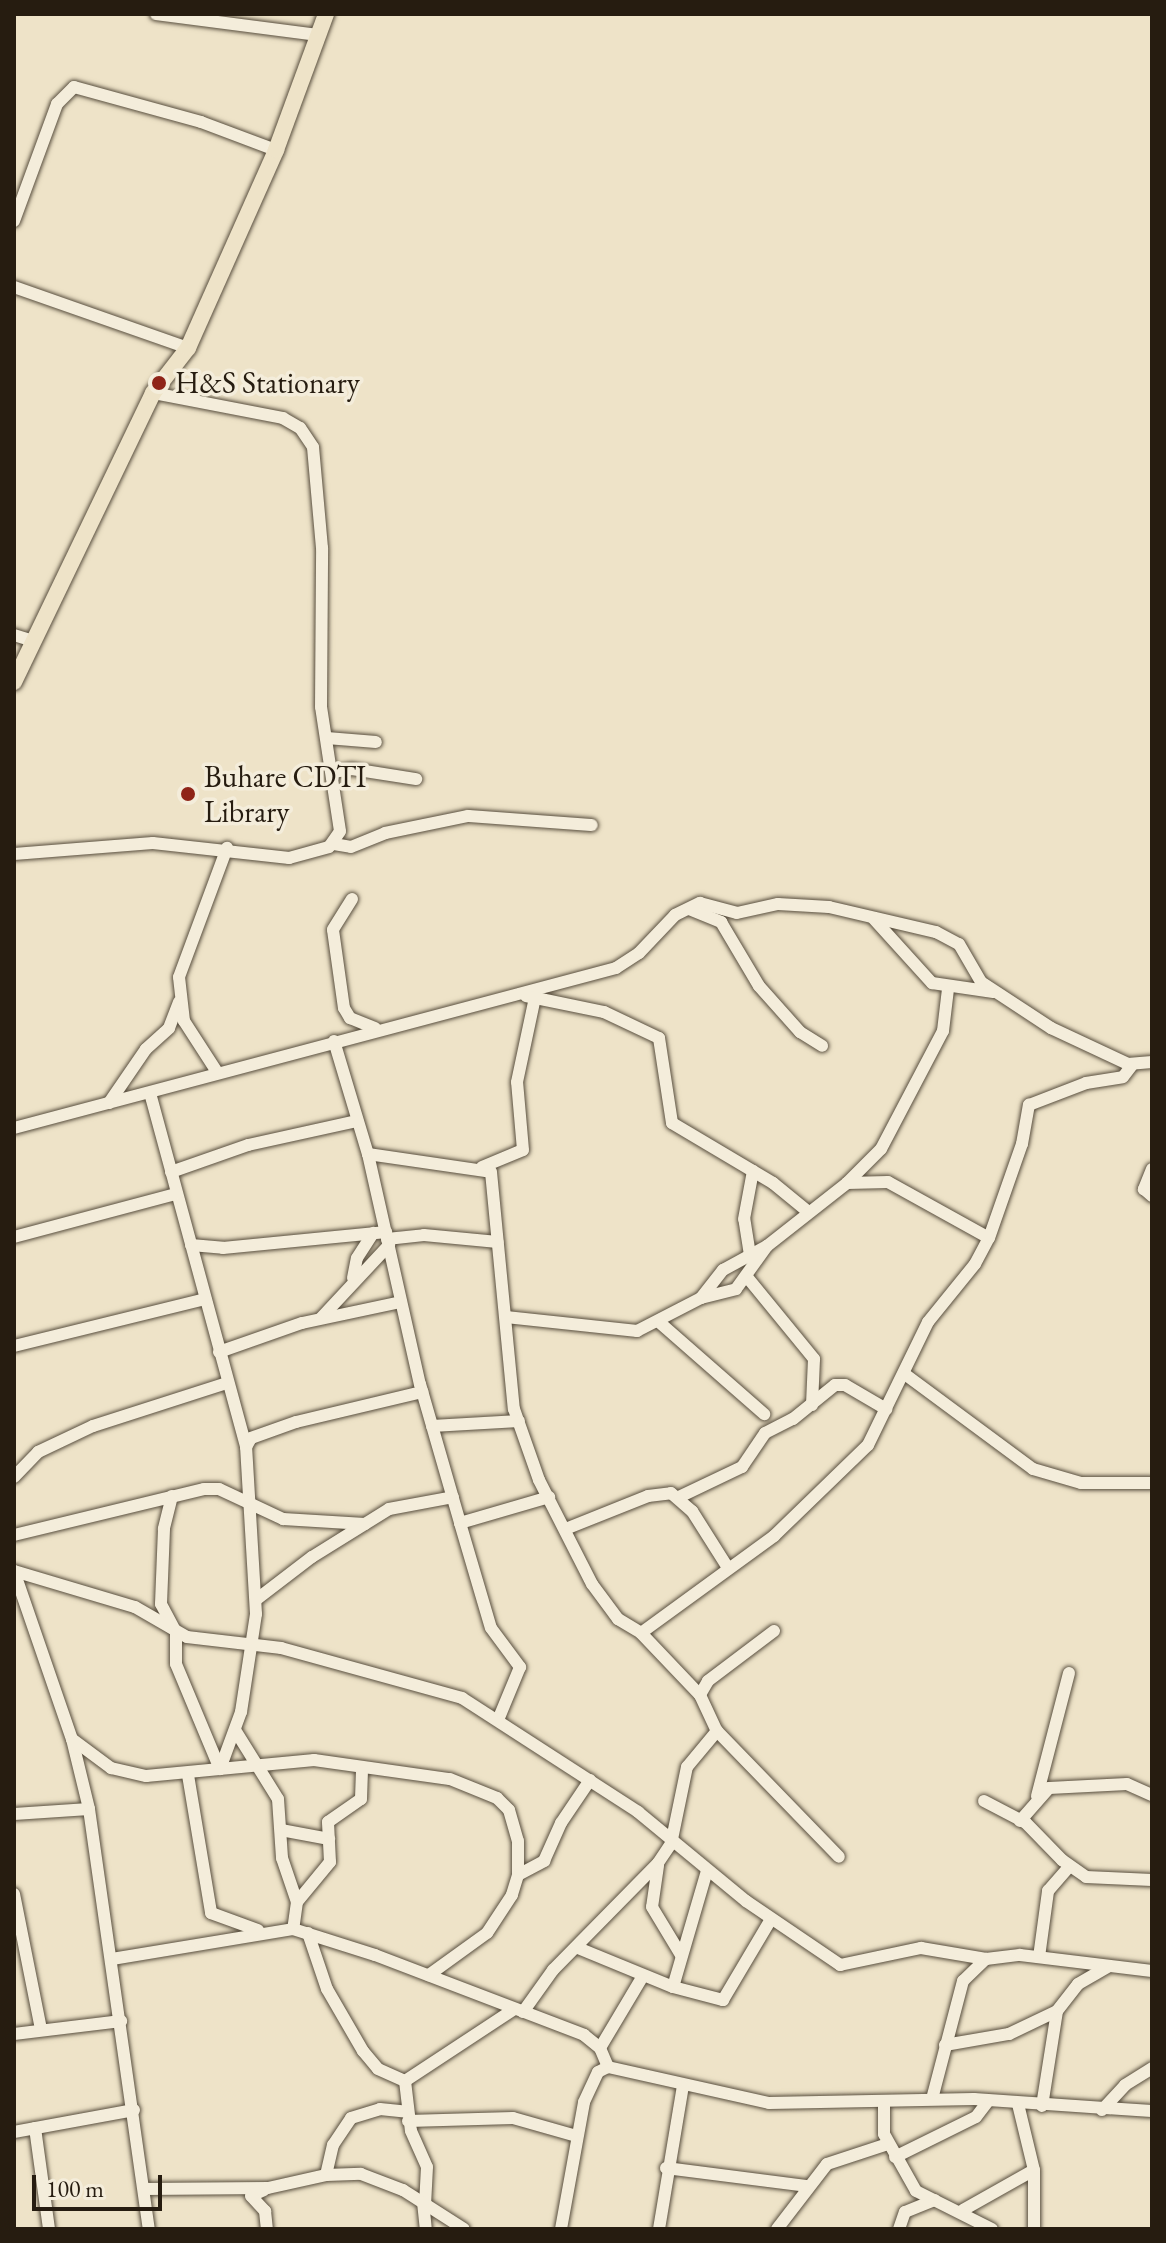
<!DOCTYPE html>
<style>
body{margin:0}
#map{position:relative;width:1166px;height:2243px;overflow:hidden;background:#eee3c8;font-family:"EB Garamond",serif}
div>[style]{position:absolute}
[style*='--x']{left:calc(var(--x)*1px);top:calc(var(--y)*1px);width:calc(var(--w)*1px);rotate:calc(var(--a)*1deg)}
.roads{filter:drop-shadow(0 0 2px #584e3e) drop-shadow(0 0 2px #584e3e)}
.minor>*{height:12px;margin:-6px;padding:0 6px;transform-origin:6px;border-radius:6px;background:#f4eddb}
.major>*{height:16px;margin:-8px;padding:0 8px;transform-origin:8px;border-radius:8px;background:#eee3c8}
.dots>*{width:22px;height:22px;translate:-50% -50%;box-sizing:border-box;border:4px solid #f4eddb;border-radius:50%}
span{translate:-50% -50%;white-space:nowrap;text-align:center;line-height:1.15;-webkit-text-stroke:7px #f4eddb;paint-order:stroke}
.poi-label{font-size:30px;color:#261c10}
.left{translate:0 -50%;text-align:left}
.frame{position:absolute;inset:0;border:16px solid #261c10;pointer-events:none}
.scale{position:absolute;left:32px;top:2175px;width:130px;height:36px;box-sizing:border-box;border:4px solid #261c10;border-top:0;padding-left:10px;font-size:24px;line-height:28px;white-space:nowrap;color:#261c10;-webkit-text-stroke:6px #f4eddb;paint-order:stroke}
</style>
<div id="map">
<div class="roads">
<div class="minor">
<div style="--x:156;--y:14;--w:163;--a:7.4"></div>
<div style="--x:14;--y:221;--w:125;--a:-69.8"></div>
<div style="--x:57;--y:104;--w:24;--a:-45"></div>
<div style="--x:74;--y:87;--w:132;--a:15.4"></div>
<div style="--x:201;--y:122;--w:80;--a:20.5"></div>
<div style="--x:14;--y:287;--w:184;--a:19.3"></div>
<div style="--x:14;--y:635;--w:21;--a:17"></div>
<div style="--x:327;--y:738;--w:49;--a:4.7"></div>
<div style="--x:333;--y:772;--w:19;--a:-9"></div>
<div style="--x:352;--y:769;--w:65;--a:8.9"></div>
<div style="--x:334;--y:844;--w:17;--a:10"></div>
<div style="--x:351;--y:847;--w:37;--a:-22"></div>
<div style="--x:385;--y:833;--w:85;--a:-11.6"></div>
<div style="--x:468;--y:816;--w:124;--a:4.2"></div>
<div style="--x:14;--y:854;--w:139;--a:-4.5"></div>
<div style="--x:153;--y:843;--w:137;--a:6.3"></div>
<div style="--x:289;--y:858;--w:41;--a:-15.4"></div>
<div style="--x:329;--y:847;--w:19;--a:-55"></div>
<div style="--x:340;--y:831;--w:125;--a:-98.7"></div>
<div style="--x:321;--y:707;--w:159;--a:-89.6"></div>
<div style="--x:322;--y:548;--w:101;--a:-95.1"></div>
<div style="--x:313;--y:447;--w:23;--a:-124"></div>
<div style="--x:300;--y:428;--w:20;--a:-150"></div>
<div style="--x:283;--y:418;--w:132;--a:-169.1"></div>
<div style="--x:352;--y:899;--w:36;--a:122"></div>
<div style="--x:333;--y:930;--w:79;--a:82"></div>
<div style="--x:344;--y:1008;--w:12;--a:59"></div>
<div style="--x:350;--y:1018;--w:27;--a:22"></div>
<div style="--x:689;--y:909;--w:35;--a:22"></div>
<div style="--x:721;--y:922;--w:74;--a:59.3"></div>
<div style="--x:759;--y:986;--w:62;--a:48.3"></div>
<div style="--x:800;--y:1032;--w:26;--a:32"></div>
<div style="--x:873;--y:918;--w:88;--a:47.8"></div>
<div style="--x:932;--y:983;--w:62;--a:8.4"></div>
<div style="--x:526;--y:996;--w:80;--a:11.6"></div>
<div style="--x:604;--y:1012;--w:61;--a:25.3"></div>
<div style="--x:659;--y:1038;--w:86;--a:81.3"></div>
<div style="--x:672;--y:1123;--w:117;--a:30.7"></div>
<div style="--x:773;--y:1183;--w:43;--a:39.3"></div>
<div style="--x:334;--y:1041;--w:118;--a:73.3"></div>
<div style="--x:368;--y:1154;--w:236;--a:77.3"></div>
<div style="--x:420;--y:1384;--w:145;--a:73.9"></div>
<div style="--x:460;--y:1523;--w:109;--a:73.6"></div>
<div style="--x:491;--y:1628;--w:49;--a:53.4"></div>
<div style="--x:520;--y:1667;--w:57;--a:112.5"></div>
<div style="--x:217;--y:1072;--w:61;--a:-122.9"></div>
<div style="--x:184;--y:1021;--w:44;--a:-96.5"></div>
<div style="--x:179;--y:977;--w:138;--a:-69.6"></div>
<div style="--x:150;--y:1093;--w:367;--a:74.8"></div>
<div style="--x:109;--y:1103;--w:65;--a:-55.6"></div>
<div style="--x:146;--y:1049;--w:31;--a:-42"></div>
<div style="--x:169;--y:1028;--w:28;--a:-69"></div>
<div style="--x:14;--y:1128;--w:623;--a:-14.88"></div>
<div style="--x:616;--y:968;--w:27;--a:-33"></div>
<div style="--x:639;--y:953;--w:52;--a:-46.5"></div>
<div style="--x:675;--y:915;--w:28;--a:-26"></div>
<div style="--x:700;--y:903;--w:38;--a:15"></div>
<div style="--x:737;--y:913;--w:42;--a:-12.4"></div>
<div style="--x:778;--y:904;--w:51;--a:3.4"></div>
<div style="--x:829;--y:907;--w:110;--a:13.2"></div>
<div style="--x:936;--y:932;--w:26;--a:28"></div>
<div style="--x:959;--y:944;--w:44;--a:59.9"></div>
<div style="--x:981;--y:982;--w:84;--a:33.3"></div>
<div style="--x:1051;--y:1028;--w:85;--a:25.1"></div>
<div style="--x:1128;--y:1064;--w:24;--a:-5"></div>
<div style="--x:368;--y:1154;--w:124;--a:8.3"></div>
<div style="--x:491;--y:1172;--w:238;--a:84.5"></div>
<div style="--x:514;--y:1409;--w:75;--a:70.6"></div>
<div style="--x:539;--y:1480;--w:117;--a:63"></div>
<div style="--x:592;--y:1584;--w:44;--a:53.4"></div>
<div style="--x:618;--y:1619;--w:27;--a:31"></div>
<div style="--x:641;--y:1633;--w:165;--a:-36.1"></div>
<div style="--x:774;--y:1536;--w:131;--a:-44.1"></div>
<div style="--x:868;--y:1445;--w:137;--a:-64"></div>
<div style="--x:928;--y:1322;--w:75;--a:-51"></div>
<div style="--x:975;--y:1264;--w:30;--a:-62"></div>
<div style="--x:989;--y:1238;--w:100;--a:-70.7"></div>
<div style="--x:1022;--y:1144;--w:40;--a:-80"></div>
<div style="--x:1029;--y:1105;--w:61;--a:-21.1"></div>
<div style="--x:1086;--y:1083;--w:37;--a:-9"></div>
<div style="--x:1123;--y:1077;--w:15;--a:-53"></div>
<div style="--x:482;--y:1167;--w:44;--a:-22.5"></div>
<div style="--x:523;--y:1150;--w:68;--a:-95"></div>
<div style="--x:517;--y:1082;--w:87;--a:-78"></div>
<div style="--x:1152;--y:1169;--w:22;--a:112"></div>
<div style="--x:1144;--y:1189;--w:11;--a:41"></div>
<div style="--x:171;--y:1172;--w:82;--a:-19.3"></div>
<div style="--x:248;--y:1145;--w:112;--a:-12.4"></div>
<div style="--x:847;--y:1183;--w:41;--a:-1.4"></div>
<div style="--x:888;--y:1182;--w:115;--a:29"></div>
<div style="--x:14;--y:1237;--w:168;--a:-14.9"></div>
<div style="--x:387;--y:1239;--w:37;--a:-6"></div>
<div style="--x:424;--y:1235;--w:74;--a:5.4"></div>
<div style="--x:191;--y:1245;--w:32;--a:5"></div>
<div style="--x:223;--y:1248;--w:164;--a:-5.6"></div>
<div style="--x:750;--y:1255;--w:36;--a:-99"></div>
<div style="--x:744;--y:1219;--w:49;--a:-79.4"></div>
<div style="--x:747;--y:1277;--w:106;--a:50.7"></div>
<div style="--x:814;--y:1359;--w:46;--a:92.5"></div>
<div style="--x:353;--y:1278;--w:20;--a:-79"></div>
<div style="--x:357;--y:1258;--w:30;--a:-57"></div>
<div style="--x:701;--y:1298;--w:36;--a:-14"></div>
<div style="--x:736;--y:1289;--w:53;--a:-54.2"></div>
<div style="--x:506;--y:1317;--w:132;--a:6.1"></div>
<div style="--x:637;--y:1331;--w:72;--a:-27.3"></div>
<div style="--x:701;--y:1298;--w:36;--a:-52"></div>
<div style="--x:723;--y:1270;--w:50;--a:-28.6"></div>
<div style="--x:767;--y:1246;--w:102;--a:-38.2"></div>
<div style="--x:847;--y:1183;--w:48;--a:-45"></div>
<div style="--x:881;--y:1149;--w:133;--a:-62.3"></div>
<div style="--x:943;--y:1031;--w:42;--a:-83.2"></div>
<div style="--x:321;--y:1318;--w:100;--a:-47"></div>
<div style="--x:659;--y:1322;--w:140;--a:41.2"></div>
<div style="--x:14;--y:1346;--w:197;--a:-13.8"></div>
<div style="--x:219;--y:1352;--w:88;--a:-19.3"></div>
<div style="--x:302;--y:1323;--w:101;--a:-12"></div>
<div style="--x:906;--y:1375;--w:158;--a:36.5"></div>
<div style="--x:1033;--y:1469;--w:50;--a:16.3"></div>
<div style="--x:1081;--y:1483;--w:71;--a:0"></div>
<div style="--x:432;--y:1426;--w:87;--a:-3.3"></div>
<div style="--x:14;--y:1477;--w:35;--a:-46"></div>
<div style="--x:38;--y:1452;--w:61;--a:-25.3"></div>
<div style="--x:93;--y:1426;--w:141;--a:-17.8"></div>
<div style="--x:172;--y:1496;--w:34;--a:104"></div>
<div style="--x:164;--y:1529;--w:75;--a:92.3"></div>
<div style="--x:161;--y:1604;--w:32;--a:62"></div>
<div style="--x:176;--y:1632;--w:32;--a:90"></div>
<div style="--x:176;--y:1664;--w:114;--a:67.3"></div>
<div style="--x:679;--y:1497;--w:70;--a:-25.5"></div>
<div style="--x:742;--y:1467;--w:41;--a:-55.9"></div>
<div style="--x:765;--y:1433;--w:31;--a:-27"></div>
<div style="--x:793;--y:1419;--w:54;--a:-39"></div>
<div style="--x:835;--y:1385;--w:10;--a:0"></div>
<div style="--x:845;--y:1385;--w:48;--a:30.3"></div>
<div style="--x:460;--y:1523;--w:93;--a:-16.3"></div>
<div style="--x:568;--y:1528;--w:86;--a:-21.8"></div>
<div style="--x:648;--y:1496;--w:23;--a:-7"></div>
<div style="--x:671;--y:1493;--w:28;--a:41"></div>
<div style="--x:692;--y:1511;--w:67;--a:57.7"></div>
<div style="--x:14;--y:1535;--w:195;--a:-13.6"></div>
<div style="--x:204;--y:1489;--w:15;--a:0"></div>
<div style="--x:219;--y:1489;--w:71;--a:25.1"></div>
<div style="--x:283;--y:1519;--w:82;--a:3.5"></div>
<div style="--x:14;--y:1571;--w:126;--a:16.6"></div>
<div style="--x:135;--y:1607;--w:60;--a:30"></div>
<div style="--x:187;--y:1637;--w:95;--a:6.7"></div>
<div style="--x:281;--y:1648;--w:188;--a:15.4"></div>
<div style="--x:462;--y:1698;--w:210;--a:32.9"></div>
<div style="--x:638;--y:1812;--w:140;--a:39.5"></div>
<div style="--x:746;--y:1901;--w:114;--a:34.2"></div>
<div style="--x:840;--y:1965;--w:83;--a:-11.9"></div>
<div style="--x:921;--y:1948;--w:66;--a:9.6"></div>
<div style="--x:14;--y:1571;--w:178;--a:71"></div>
<div style="--x:72;--y:1739;--w:72;--a:76.3"></div>
<div style="--x:89;--y:1809;--w:424;--a:81.9"></div>
<div style="--x:257;--y:1599;--w:69;--a:-37.4"></div>
<div style="--x:312;--y:1557;--w:91;--a:-31.9"></div>
<div style="--x:389;--y:1509;--w:65;--a:-10.6"></div>
<div style="--x:774;--y:1631;--w:83;--a:142.9"></div>
<div style="--x:708;--y:1681;--w:16;--a:120"></div>
<div style="--x:700;--y:1695;--w:40;--a:65"></div>
<div style="--x:717;--y:1731;--w:175;--a:45.9"></div>
<div style="--x:641;--y:1633;--w:86;--a:46.4"></div>
<div style="--x:235;--y:1730;--w:81;--a:58.1"></div>
<div style="--x:278;--y:1799;--w:59;--a:86.1"></div>
<div style="--x:282;--y:1858;--w:46;--a:71.2"></div>
<div style="--x:297;--y:1902;--w:27;--a:98"></div>
<div style="--x:72;--y:1739;--w:49;--a:36.6"></div>
<div style="--x:111;--y:1768;--w:36;--a:13"></div>
<div style="--x:146;--y:1776;--w:169;--a:-5.4"></div>
<div style="--x:314;--y:1760;--w:137;--a:8"></div>
<div style="--x:450;--y:1779;--w:51;--a:22"></div>
<div style="--x:497;--y:1798;--w:17;--a:45"></div>
<div style="--x:509;--y:1810;--w:32;--a:74"></div>
<div style="--x:518;--y:1841;--w:34;--a:90"></div>
<div style="--x:518;--y:1875;--w:21;--a:107"></div>
<div style="--x:512;--y:1895;--w:45;--a:123.3"></div>
<div style="--x:487;--y:1933;--w:72;--a:144.1"></div>
<div style="--x:220;--y:1769;--w:61;--a:-69.8"></div>
<div style="--x:241;--y:1712;--w:99;--a:-81.3"></div>
<div style="--x:256;--y:1614;--w:167;--a:-93.4"></div>
<div style="--x:246;--y:1447;--w:10;--a:-61"></div>
<div style="--x:251;--y:1438;--w:48;--a:-19.6"></div>
<div style="--x:296;--y:1422;--w:130;--a:-13.4"></div>
<div style="--x:188;--y:1775;--w:140;--a:80.5"></div>
<div style="--x:211;--y:1913;--w:50;--a:19.9"></div>
<div style="--x:1037;--y:1796;--w:127;--a:-75.4"></div>
<div style="--x:984;--y:1801;--w:47;--a:27.6"></div>
<div style="--x:1026;--y:1823;--w:52;--a:45.8"></div>
<div style="--x:1062;--y:1860;--w:29;--a:35"></div>
<div style="--x:1086;--y:1877;--w:66;--a:2.6"></div>
<div style="--x:14;--y:1814;--w:75;--a:-3.8"></div>
<div style="--x:1020;--y:1821;--w:44;--a:-48.7"></div>
<div style="--x:1049;--y:1788;--w:78;--a:-2.9"></div>
<div style="--x:1127;--y:1784;--w:27;--a:24"></div>
<div style="--x:281;--y:1830;--w:49;--a:10.6"></div>
<div style="--x:658;--y:1866;--w:41;--a:98.3"></div>
<div style="--x:652;--y:1907;--w:56;--a:58.9"></div>
<div style="--x:518;--y:1875;--w:30;--a:-28"></div>
<div style="--x:544;--y:1861;--w:42;--a:-65.9"></div>
<div style="--x:561;--y:1823;--w:52;--a:-56"></div>
<div style="--x:14;--y:1894;--w:138;--a:78.7"></div>
<div style="--x:297;--y:1902;--w:52;--a:-50.5"></div>
<div style="--x:330;--y:1862;--w:40;--a:-92.9"></div>
<div style="--x:328;--y:1822;--w:40;--a:-34.9"></div>
<div style="--x:361;--y:1799;--w:31;--a:-88"></div>
<div style="--x:308;--y:1933;--w:59;--a:71.3"></div>
<div style="--x:327;--y:1989;--w:72;--a:59.9"></div>
<div style="--x:363;--y:2051;--w:23;--a:50"></div>
<div style="--x:378;--y:2069;--w:30;--a:24"></div>
<div style="--x:405;--y:2081;--w:50;--a:83.2"></div>
<div style="--x:411;--y:2131;--w:39;--a:66"></div>
<div style="--x:427;--y:2167;--w:37;--a:93"></div>
<div style="--x:578;--y:1948;--w:103;--a:22.3"></div>
<div style="--x:673;--y:1987;--w:52;--a:14.6"></div>
<div style="--x:723;--y:2000;--w:94;--a:-59.3"></div>
<div style="--x:1039;--y:1957;--w:67;--a:-82.2"></div>
<div style="--x:1048;--y:1891;--w:33;--a:-49"></div>
<div style="--x:112;--y:1959;--w:183;--a:-9.4"></div>
<div style="--x:293;--y:1929;--w:86;--a:17.6"></div>
<div style="--x:375;--y:1955;--w:224;--a:20.9"></div>
<div style="--x:584;--y:2035;--w:21;--a:39"></div>
<div style="--x:600;--y:2048;--w:21;--a:67"></div>
<div style="--x:673;--y:1987;--w:121;--a:-73.7"></div>
<div style="--x:523;--y:2012;--w:52;--a:-54.5"></div>
<div style="--x:553;--y:1970;--w:150;--a:-45.5"></div>
<div style="--x:658;--y:1863;--w:23;--a:-56"></div>
<div style="--x:671;--y:1844;--w:79;--a:-78.3"></div>
<div style="--x:687;--y:1767;--w:47;--a:-50.2"></div>
<div style="--x:14;--y:2034;--w:108;--a:-6.9"></div>
<div style="--x:945;--y:2045;--w:65;--a:-9.8"></div>
<div style="--x:1009;--y:2034;--w:53;--a:-25.6"></div>
<div style="--x:600;--y:2048;--w:84;--a:-59.2"></div>
<div style="--x:405;--y:2081;--w:131;--a:-33.4"></div>
<div style="--x:932;--y:2099;--w:122;--a:-75.3"></div>
<div style="--x:963;--y:1981;--w:32;--a:-44"></div>
<div style="--x:986;--y:1959;--w:34;--a:-7"></div>
<div style="--x:1020;--y:1955;--w:133;--a:6.9"></div>
<div style="--x:884;--y:2102;--w:32;--a:90"></div>
<div style="--x:884;--y:2134;--w:65;--a:60.7"></div>
<div style="--x:916;--y:2191;--w:85;--a:26.6"></div>
<div style="--x:1018;--y:2104;--w:68;--a:76.4"></div>
<div style="--x:1034;--y:2170;--w:59;--a:90"></div>
<div style="--x:1042;--y:2106;--w:96;--a:-81"></div>
<div style="--x:1057;--y:2011;--w:34;--a:-52"></div>
<div style="--x:1078;--y:1984;--w:34;--a:-30"></div>
<div style="--x:1102;--y:2110;--w:34;--a:-47"></div>
<div style="--x:1125;--y:2085;--w:32;--a:-32"></div>
<div style="--x:408;--y:2121;--w:105;--a:-1.6"></div>
<div style="--x:513;--y:2118;--w:66;--a:15.9"></div>
<div style="--x:35;--y:2128;--w:102;--a:82.1"></div>
<div style="--x:14;--y:2132;--w:122;--a:-10.4"></div>
<div style="--x:895;--y:2157;--w:90;--a:-26.3"></div>
<div style="--x:976;--y:2117;--w:20;--a:-53"></div>
<div style="--x:666;--y:2168;--w:141;--a:7.3"></div>
<div style="--x:326;--y:2175;--w:31;--a:-77"></div>
<div style="--x:333;--y:2145;--w:32;--a:-56"></div>
<div style="--x:351;--y:2118;--w:30;--a:-17"></div>
<div style="--x:380;--y:2109;--w:27;--a:6"></div>
<div style="--x:144;--y:2189;--w:124;--a:-0.5"></div>
<div style="--x:268;--y:2188;--w:59;--a:-12.6"></div>
<div style="--x:326;--y:2175;--w:35;--a:-2"></div>
<div style="--x:361;--y:2174;--w:45;--a:20.9"></div>
<div style="--x:403;--y:2190;--w:72;--a:32.6"></div>
<div style="--x:264;--y:2190;--w:14;--a:155"></div>
<div style="--x:251;--y:2196;--w:21;--a:47"></div>
<div style="--x:265;--y:2211;--w:18;--a:84"></div>
<div style="--x:423;--y:2202;--w:27;--a:84"></div>
<div style="--x:963;--y:2210;--w:81;--a:-29.4"></div>
<div style="--x:561;--y:2229;--w:129;--a:-79.7"></div>
<div style="--x:584;--y:2102;--w:33;--a:-65"></div>
<div style="--x:598;--y:2072;--w:11;--a:-27"></div>
<div style="--x:608;--y:2067;--w:165;--a:12.6"></div>
<div style="--x:769;--y:2103;--w:205;--a:-1.1"></div>
<div style="--x:974;--y:2099;--w:178;--a:3.9"></div>
<div style="--x:659;--y:2229;--w:145;--a:-80.5"></div>
<div style="--x:777;--y:2229;--w:82;--a:-52.4"></div>
<div style="--x:827;--y:2164;--w:64;--a:-18.2"></div>
<div style="--x:899;--y:2229;--w:18;--a:-71"></div>
<div style="--x:905;--y:2212;--w:32;--a:-22"></div>
</div>
<div class="major">
<div style="--x:14;--y:682;--w:321;--a:-64.3"></div>
<div style="--x:153;--y:393;--w:57;--a:-52.1"></div>
<div style="--x:188;--y:348;--w:217;--a:-66"></div>
<div style="--x:276;--y:150;--w:145;--a:-69.8"></div>
</div>
</div>
<div class="dots">
<div style="left:159px;top:383px;background:#8f2418"></div>
<div style="left:188px;top:794px;background:#8f2418"></div>
</div>
<div class="poi-label">
<span class="left" style="left:175px;top:383px">H&amp;S Stationary</span>
<span class="left" style="left:204px;top:794px">Buhare CDTI<br>Library</span>
</div>
<div class="frame"></div>
<div class="scale">100 m</div>
</div>
